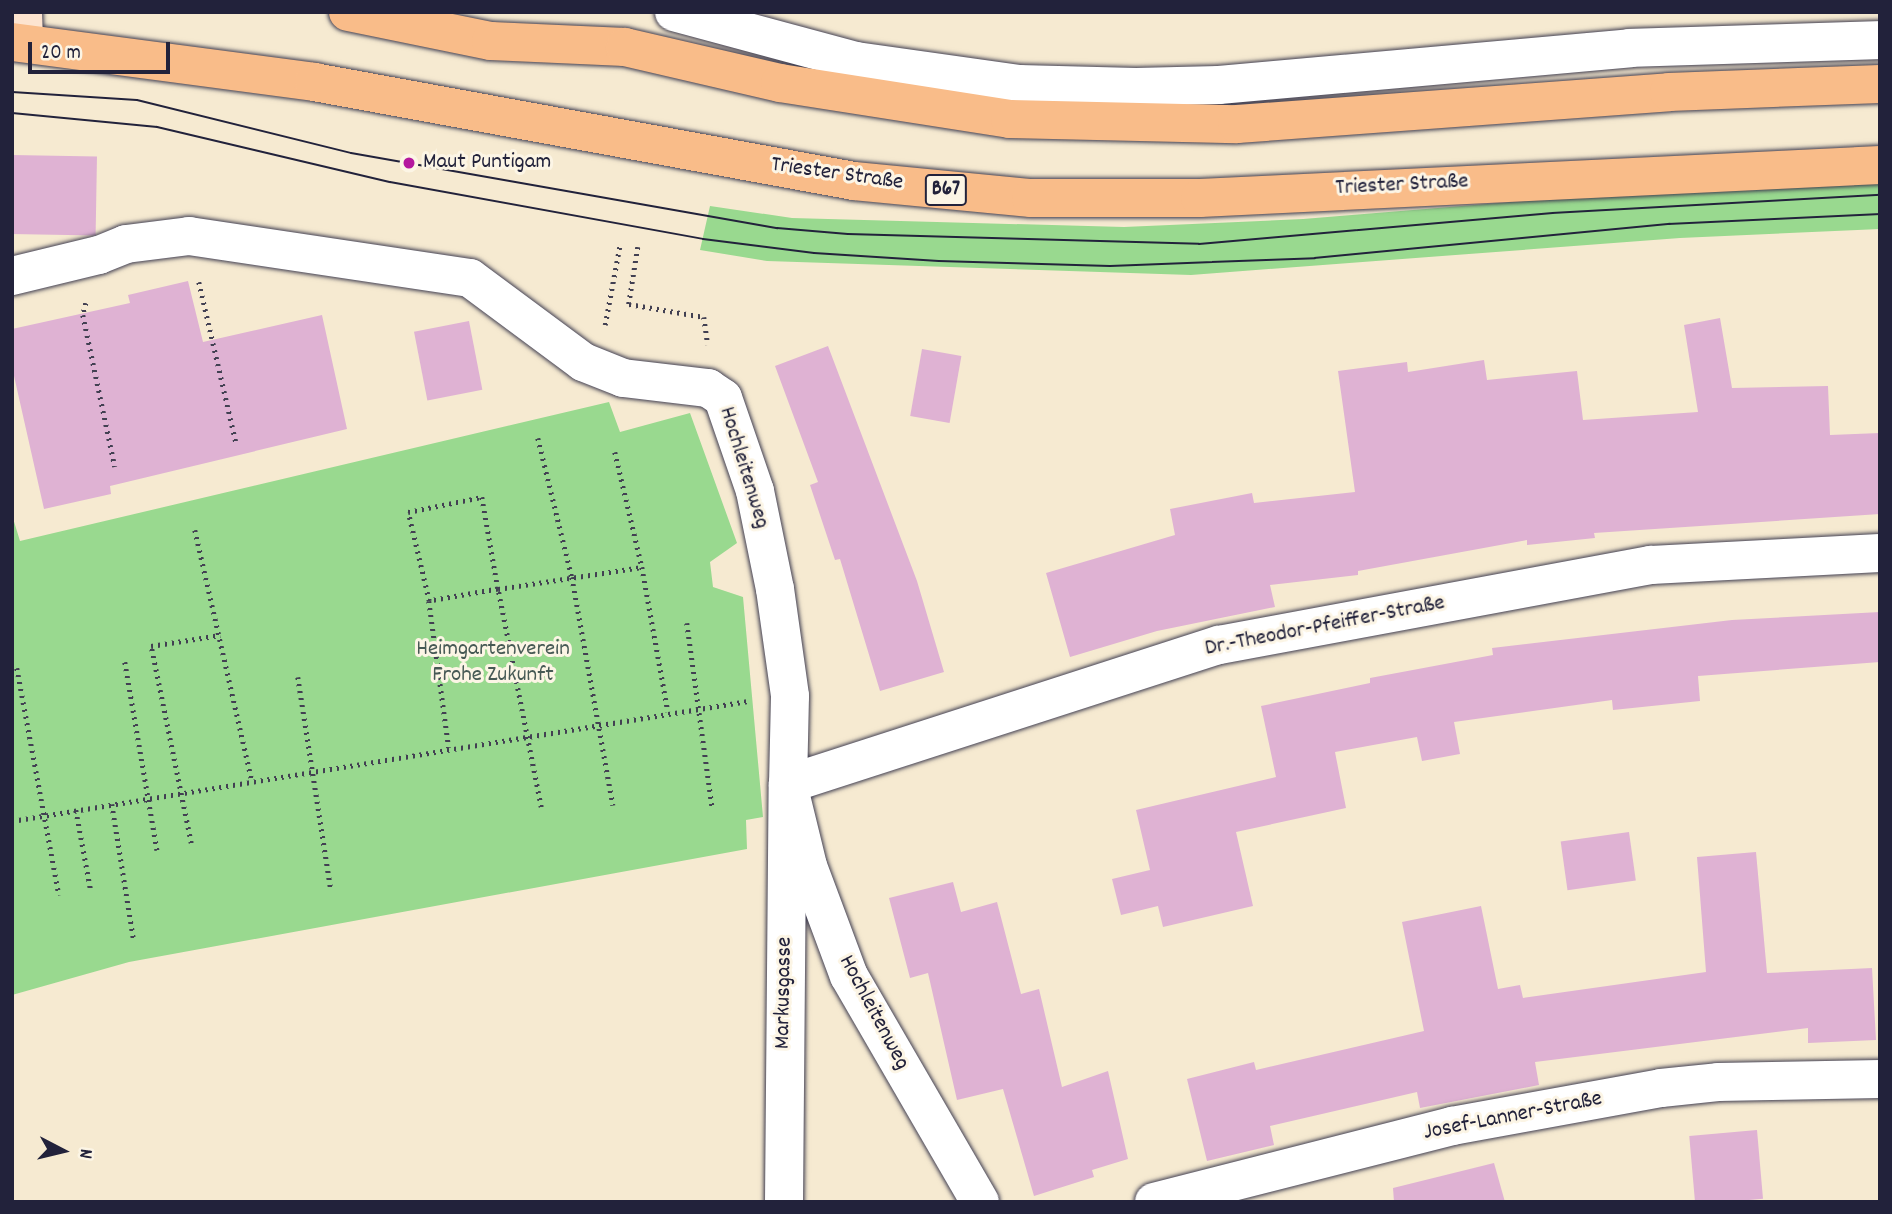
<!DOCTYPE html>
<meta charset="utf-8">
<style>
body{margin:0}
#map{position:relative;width:1892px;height:1214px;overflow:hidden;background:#f6ead1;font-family:Dekko,sans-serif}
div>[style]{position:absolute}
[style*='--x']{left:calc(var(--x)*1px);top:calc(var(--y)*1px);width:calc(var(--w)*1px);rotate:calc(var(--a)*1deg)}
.green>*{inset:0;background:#99d98f}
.building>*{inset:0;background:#dfb2d3;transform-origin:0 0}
.path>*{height:4.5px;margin-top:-2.25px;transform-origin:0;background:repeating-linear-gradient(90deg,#424052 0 2px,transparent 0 7px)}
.roads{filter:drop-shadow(0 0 2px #424052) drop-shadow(0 0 2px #424052)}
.street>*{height:38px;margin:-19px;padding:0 19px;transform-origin:19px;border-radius:19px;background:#fff}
.secondary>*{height:38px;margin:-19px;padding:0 19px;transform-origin:19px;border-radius:19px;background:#fde4d0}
.primary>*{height:38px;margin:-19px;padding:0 19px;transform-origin:19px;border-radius:19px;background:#f9bc89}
.tram>*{height:2px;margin:-1px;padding:0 1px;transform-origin:1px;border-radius:1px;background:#22223b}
.dots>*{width:19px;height:19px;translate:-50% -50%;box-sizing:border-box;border:4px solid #fcf5e5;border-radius:50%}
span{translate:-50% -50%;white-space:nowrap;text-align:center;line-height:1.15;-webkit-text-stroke:6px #fcf5e5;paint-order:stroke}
.shield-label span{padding:2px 5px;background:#fcf5e5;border:2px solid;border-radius:5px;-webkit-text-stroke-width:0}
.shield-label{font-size:21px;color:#22223b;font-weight:700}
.poi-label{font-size:23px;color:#22223b}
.left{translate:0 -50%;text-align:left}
.street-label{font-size:23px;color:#22223b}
.park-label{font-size:23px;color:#465954}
.frame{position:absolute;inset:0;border:14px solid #22223b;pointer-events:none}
.north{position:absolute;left:28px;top:1116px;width:70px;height:70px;-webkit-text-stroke:5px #fcf5e5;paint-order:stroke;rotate:97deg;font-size:19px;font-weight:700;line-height:28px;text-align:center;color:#22223b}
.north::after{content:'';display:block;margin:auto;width:24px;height:32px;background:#22223b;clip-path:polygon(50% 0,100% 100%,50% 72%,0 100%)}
.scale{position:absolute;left:28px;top:42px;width:142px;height:32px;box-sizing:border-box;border:4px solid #22223b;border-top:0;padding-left:9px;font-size:21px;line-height:24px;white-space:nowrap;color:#22223b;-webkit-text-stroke:5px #fcf5e5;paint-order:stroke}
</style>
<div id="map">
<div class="green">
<div style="clip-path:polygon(1880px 181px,1880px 229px,1680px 238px,1191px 275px,767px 261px,700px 250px,710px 206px,792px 218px,1124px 227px,1303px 219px,1682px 188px)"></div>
<div style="clip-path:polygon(609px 402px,620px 432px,690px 413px,737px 543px,710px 562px,713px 587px,743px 597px,763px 817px,746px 820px,747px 849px,129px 962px,12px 995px,12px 515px,20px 541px)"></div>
</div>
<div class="building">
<div style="left:12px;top:155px;width:85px;height:79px;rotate:1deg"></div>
<div style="clip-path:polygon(188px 281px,203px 342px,322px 315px,347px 429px,110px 486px,111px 494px,44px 509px,12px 367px,12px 329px,130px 303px,128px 295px)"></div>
<div style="clip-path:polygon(1720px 318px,1732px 388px,1828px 386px,1830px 435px,1880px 433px,1880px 514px,1594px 533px,1595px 538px,1527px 545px,1527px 540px,1358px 571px,1358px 575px,1270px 585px,1275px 607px,1157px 631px,1070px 657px,1046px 573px,1175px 535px,1170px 509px,1252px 493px,1254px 503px,1355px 492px,1338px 371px,1407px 362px,1408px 372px,1484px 360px,1487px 380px,1577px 371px,1583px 420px,1698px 412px,1684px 325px)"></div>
<div style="left:469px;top:321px;width:70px;height:56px;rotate:79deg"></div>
<div style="clip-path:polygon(828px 346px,917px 581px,944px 672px,880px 691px,840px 559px,835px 560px,810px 485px,818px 482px,775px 366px)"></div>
<div style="left:922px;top:349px;width:40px;height:68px;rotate:10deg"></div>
<div style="clip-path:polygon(1880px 612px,1880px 662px,1698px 676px,1700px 701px,1613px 710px,1612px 700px,1454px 722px,1460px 754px,1422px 761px,1417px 737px,1335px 752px,1346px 808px,1236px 832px,1253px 906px,1163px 927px,1158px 906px,1121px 915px,1112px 879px,1150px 870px,1136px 810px,1276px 777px,1261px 706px,1370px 683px,1370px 678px,1493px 655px,1492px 648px,1732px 620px)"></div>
<div style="left:1629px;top:832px;width:49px;height:69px;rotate:82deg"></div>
<div style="clip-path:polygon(1756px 852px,1767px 973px,1872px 968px,1876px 1040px,1808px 1043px,1808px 1028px,1535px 1062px,1539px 1085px,1420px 1108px,1417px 1092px,1270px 1126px,1274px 1145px,1207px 1161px,1187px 1079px,1254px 1062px,1256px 1070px,1424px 1031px,1402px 922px,1481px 906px,1498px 989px,1520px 985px,1523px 998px,1706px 972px,1697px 857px)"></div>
<div style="clip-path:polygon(953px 882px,961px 912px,997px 902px,1021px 994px,1039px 989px,1062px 1087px,1108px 1071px,1128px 1159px,1092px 1170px,1094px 1177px,1034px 1196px,1003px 1089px,957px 1100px,928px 973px,910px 978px,889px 898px)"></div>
<div style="left:1757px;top:1130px;width:69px;height:68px;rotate:85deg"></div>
<div style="clip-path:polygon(1494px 1163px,1505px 1202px,1394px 1202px,1393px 1188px)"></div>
</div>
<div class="path">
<div style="--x:638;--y:247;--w:58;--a:99"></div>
<div style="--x:629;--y:304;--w:76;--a:9.8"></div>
<div style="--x:704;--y:317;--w:28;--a:82"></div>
<div style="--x:199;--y:282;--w:164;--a:77"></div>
<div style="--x:86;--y:303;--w:12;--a:104"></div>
<div style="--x:83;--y:315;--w:155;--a:78.1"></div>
<div style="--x:605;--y:325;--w:82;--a:-79.5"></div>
<div style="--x:538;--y:438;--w:143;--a:76.3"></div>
<div style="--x:572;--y:577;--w:232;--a:79.8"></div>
<div style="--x:615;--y:452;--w:118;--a:76.8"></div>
<div style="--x:482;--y:497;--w:93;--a:80.1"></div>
<div style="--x:498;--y:589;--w:70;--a:170.1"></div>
<div style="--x:429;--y:601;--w:91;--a:-103.3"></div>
<div style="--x:408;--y:512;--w:76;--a:-11.5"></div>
<div style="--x:195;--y:530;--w:257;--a:77.2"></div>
<div style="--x:429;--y:601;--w:148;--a:82.3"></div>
<div style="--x:687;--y:623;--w:185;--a:82.2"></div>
<div style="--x:125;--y:662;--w:191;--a:80.3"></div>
<div style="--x:12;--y:669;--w:5;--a:-11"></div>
<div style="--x:17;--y:668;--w:231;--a:79.5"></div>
<div style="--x:298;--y:677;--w:215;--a:81.2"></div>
<div style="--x:112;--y:804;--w:139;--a:80.9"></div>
<div style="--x:541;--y:807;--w:222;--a:-101.2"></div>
<div style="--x:498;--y:589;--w:146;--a:-8.7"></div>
<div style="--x:642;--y:567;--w:147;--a:79.8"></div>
<div style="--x:76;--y:810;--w:82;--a:79.5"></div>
<div style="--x:12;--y:821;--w:746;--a:-9.26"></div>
<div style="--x:191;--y:843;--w:201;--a:-101.5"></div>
<div style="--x:151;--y:646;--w:70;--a:-9.1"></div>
</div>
<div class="roads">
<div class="street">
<div style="--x:674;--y:12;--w:188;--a:15.1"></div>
<div style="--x:856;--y:61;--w:165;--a:8"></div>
<div style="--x:1019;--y:84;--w:117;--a:1.5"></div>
<div style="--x:1136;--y:87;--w:83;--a:-1.4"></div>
<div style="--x:1219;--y:85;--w:413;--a:-5.1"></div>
<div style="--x:1630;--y:48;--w:250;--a:-1.8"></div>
<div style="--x:12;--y:276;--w:89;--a:-13.6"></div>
<div style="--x:99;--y:255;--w:29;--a:-22"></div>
<div style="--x:126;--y:244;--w:64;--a:-7.2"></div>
<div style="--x:189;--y:236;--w:284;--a:8.5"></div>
<div style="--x:470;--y:278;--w:141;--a:36.6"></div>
<div style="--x:583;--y:362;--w:43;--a:21.8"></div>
<div style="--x:623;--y:378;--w:86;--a:6.7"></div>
<div style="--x:708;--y:388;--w:18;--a:34"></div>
<div style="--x:723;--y:398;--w:98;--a:71"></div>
<div style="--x:755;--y:491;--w:100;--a:78.5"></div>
<div style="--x:775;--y:589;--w:108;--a:82"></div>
<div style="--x:790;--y:696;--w:88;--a:91.3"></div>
<div style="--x:788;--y:784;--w:84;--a:76.3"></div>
<div style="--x:808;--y:866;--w:117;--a:69.6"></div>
<div style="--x:849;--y:976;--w:261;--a:59.9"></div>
<div style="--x:784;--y:1202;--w:418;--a:-89.5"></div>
<div style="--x:788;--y:784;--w:453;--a:-17.9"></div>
<div style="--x:1219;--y:645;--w:439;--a:-10.5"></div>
<div style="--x:1651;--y:565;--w:229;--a:-3"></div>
<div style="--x:1154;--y:1202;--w:308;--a:-14.3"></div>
<div style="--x:1452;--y:1126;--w:212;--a:-10.3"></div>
<div style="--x:1661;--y:1088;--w:57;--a:-6"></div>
<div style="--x:1718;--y:1082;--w:162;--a:-1.1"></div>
</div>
<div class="secondary">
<div style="--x:23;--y:12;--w:30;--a:88"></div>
</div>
<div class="primary">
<div style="--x:348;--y:12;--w:146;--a:11.5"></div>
<div style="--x:491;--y:41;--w:134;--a:2.6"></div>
<div style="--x:625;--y:47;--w:159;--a:13.1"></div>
<div style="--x:780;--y:83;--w:233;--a:8.9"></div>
<div style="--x:1010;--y:119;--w:227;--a:1.3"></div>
<div style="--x:1237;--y:124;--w:433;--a:-4.2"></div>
<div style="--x:1669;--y:92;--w:211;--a:-2.2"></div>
<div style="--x:12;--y:42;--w:305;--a:7.5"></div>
<div style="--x:314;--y:82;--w:549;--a:10.39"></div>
<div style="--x:854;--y:181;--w:178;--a:5.5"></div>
<div style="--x:1031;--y:198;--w:169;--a:0"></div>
<div style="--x:1200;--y:198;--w:681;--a:-2.78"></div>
</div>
</div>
<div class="tram">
<div style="--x:12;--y:92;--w:125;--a:3.7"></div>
<div style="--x:137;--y:100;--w:220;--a:13.9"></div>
<div style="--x:351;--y:153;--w:433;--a:10"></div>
<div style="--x:777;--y:228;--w:71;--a:4.8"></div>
<div style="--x:848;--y:234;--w:351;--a:1.6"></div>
<div style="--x:1199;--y:244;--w:355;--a:-5"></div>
<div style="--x:1553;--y:213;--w:327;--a:-3.2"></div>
<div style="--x:12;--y:113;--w:146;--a:5.5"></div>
<div style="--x:157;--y:127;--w:239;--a:13.3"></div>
<div style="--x:390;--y:182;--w:318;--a:10.3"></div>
<div style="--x:703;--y:239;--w:112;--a:7.2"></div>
<div style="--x:814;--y:253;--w:125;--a:3.7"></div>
<div style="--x:939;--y:261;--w:171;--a:1.7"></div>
<div style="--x:1110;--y:266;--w:205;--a:-2.2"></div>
<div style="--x:1315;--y:258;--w:356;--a:-5.5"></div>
<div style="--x:1669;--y:224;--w:211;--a:-2.7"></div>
</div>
<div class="dots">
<div style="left:409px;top:163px;background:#b5179e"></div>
</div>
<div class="shield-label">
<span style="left:946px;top:190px">B67</span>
</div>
<div class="poi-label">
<span class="left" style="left:423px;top:163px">Maut Puntigam</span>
</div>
<div class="street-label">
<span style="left:837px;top:175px;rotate:8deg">Triester Straße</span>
<span style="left:1402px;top:186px;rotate:-3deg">Triester Straße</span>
<span style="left:743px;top:468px;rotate:73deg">Hochleitenweg</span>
<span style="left:1325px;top:627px;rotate:-11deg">Dr.-Theodor-Pfeiffer-Straße</span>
<span style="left:785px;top:993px;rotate:-89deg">Markusgasse</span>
<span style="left:873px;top:1013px;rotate:62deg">Hochleitenweg</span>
<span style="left:1513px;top:1117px;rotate:-11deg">Josef-Lanner-Straße</span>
</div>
<div class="park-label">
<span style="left:493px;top:663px">Heimgartenverein<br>Frohe Zukunft</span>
</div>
<div class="frame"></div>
<div class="north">N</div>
<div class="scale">20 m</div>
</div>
